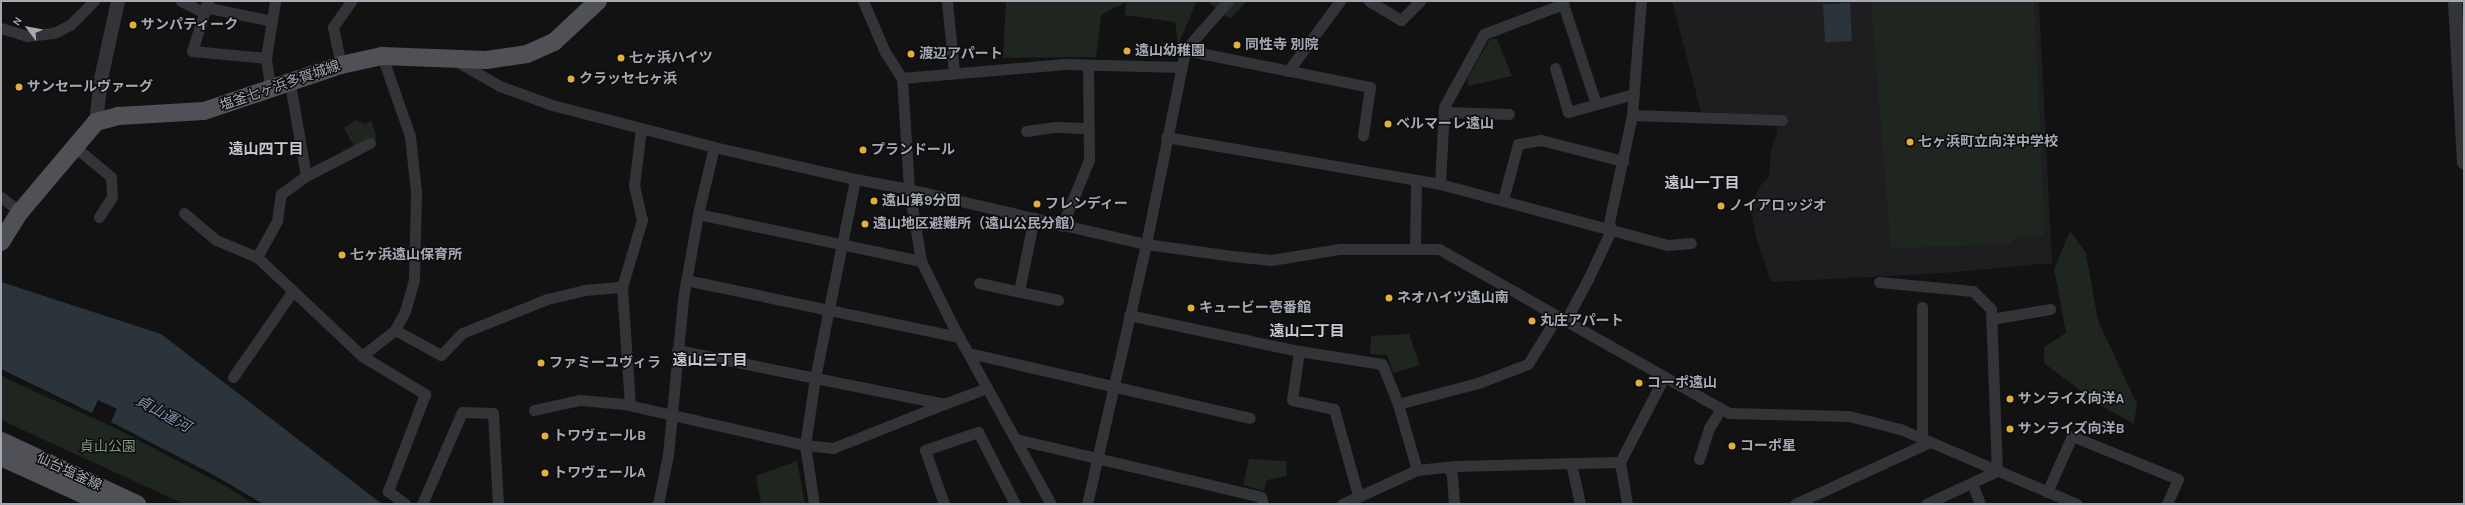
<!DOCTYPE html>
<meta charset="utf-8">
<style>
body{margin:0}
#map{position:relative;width:2465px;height:505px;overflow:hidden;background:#121213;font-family:Karla,"Noto Sans JP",sans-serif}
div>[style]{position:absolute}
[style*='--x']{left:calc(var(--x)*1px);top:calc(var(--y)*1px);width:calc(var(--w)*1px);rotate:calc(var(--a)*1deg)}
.built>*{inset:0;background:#1e1e20}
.green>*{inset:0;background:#1f261f}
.water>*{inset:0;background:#2c343b;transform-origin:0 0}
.minor>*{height:11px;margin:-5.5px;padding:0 5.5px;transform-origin:5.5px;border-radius:5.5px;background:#333438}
.tertiary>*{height:14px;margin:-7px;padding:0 7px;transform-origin:7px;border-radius:7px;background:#333438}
.primary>*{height:18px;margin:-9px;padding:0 9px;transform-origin:9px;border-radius:9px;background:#4f5157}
.dots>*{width:11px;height:11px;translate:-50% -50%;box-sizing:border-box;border:2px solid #0d0d0e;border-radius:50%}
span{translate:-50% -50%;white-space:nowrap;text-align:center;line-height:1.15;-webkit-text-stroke:3px #0d0d0e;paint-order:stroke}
.poi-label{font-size:14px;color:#a4a9b3;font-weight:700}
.left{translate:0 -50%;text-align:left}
.street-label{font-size:14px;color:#a4a9b3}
.park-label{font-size:14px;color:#7d9d7f}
.neighbourhood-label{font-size:15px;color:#c5c8cf;font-weight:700}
.water-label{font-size:15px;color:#7d95ac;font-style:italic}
.frame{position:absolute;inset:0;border:2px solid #a4a9b3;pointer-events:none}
.north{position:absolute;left:8px;top:8px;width:40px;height:40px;-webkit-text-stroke:3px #0d0d0e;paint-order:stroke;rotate:302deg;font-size:11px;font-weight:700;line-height:16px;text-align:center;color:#a4a9b3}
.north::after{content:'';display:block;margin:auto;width:14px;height:18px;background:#a4a9b3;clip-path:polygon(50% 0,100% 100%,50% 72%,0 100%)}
</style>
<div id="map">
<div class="built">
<div style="clip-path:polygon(1672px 1px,2039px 1px,2052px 263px,1943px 273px,1771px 282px,1756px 237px,1751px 210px,1758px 189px,1769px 176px,1771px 150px,1777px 134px,1778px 115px,1701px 112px)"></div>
</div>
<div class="green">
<div style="clip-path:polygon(1006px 1px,1197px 1px,1178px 45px,1175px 22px,1125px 15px,1126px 2px,1101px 15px,1096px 57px,1003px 58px)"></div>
<div style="clip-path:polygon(1207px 1px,1247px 1px,1230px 19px)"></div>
<div style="clip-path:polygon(1871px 1px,2034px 1px,2045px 235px,2021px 236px,2008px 244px,1891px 248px)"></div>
<div style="clip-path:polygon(1490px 39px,1497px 39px,1512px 76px,1468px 86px,1467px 79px)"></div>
<div style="clip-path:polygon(356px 120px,365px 124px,371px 121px,377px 139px,356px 150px,344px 128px)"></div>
<div style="clip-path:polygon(2070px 231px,2086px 253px,2098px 321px,2137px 404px,2134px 424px,2098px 404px,2044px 363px,2044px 347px,2066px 333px,2054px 269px)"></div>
<div style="clip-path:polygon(1409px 334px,1420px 365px,1393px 373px,1387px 355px,1370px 354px,1371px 336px)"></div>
<div style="clip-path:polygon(1px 376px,117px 429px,231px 489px,253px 504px,184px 504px,1px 420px)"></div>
<div style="clip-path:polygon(1249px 459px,1286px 461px,1287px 476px,1267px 480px,1264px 491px,1243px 485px)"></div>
<div style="clip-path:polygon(797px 461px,805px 504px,761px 504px,756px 476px)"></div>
</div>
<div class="water">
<div style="left:1850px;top:3px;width:38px;height:27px;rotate:87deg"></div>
<div style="clip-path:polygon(1px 282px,161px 334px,382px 504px,263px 504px,214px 475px,111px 422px,117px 409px,98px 400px,92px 413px,1px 369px)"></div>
</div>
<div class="minor">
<div style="--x:181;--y:1;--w:25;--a:27"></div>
<div style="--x:208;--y:1;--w:52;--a:107.7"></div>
<div style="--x:192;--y:51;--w:74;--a:5.4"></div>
<div style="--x:863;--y:1;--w:56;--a:66.7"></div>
<div style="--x:885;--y:52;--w:31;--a:57"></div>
<div style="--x:947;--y:1;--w:72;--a:84.4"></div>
<div style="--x:1369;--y:1;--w:37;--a:31"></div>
<div style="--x:1401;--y:20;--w:27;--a:-45"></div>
<div style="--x:1563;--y:4;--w:105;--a:71.7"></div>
<div style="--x:205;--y:7;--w:68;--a:11.8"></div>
<div style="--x:1;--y:28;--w:28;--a:17"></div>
<div style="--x:28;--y:36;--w:26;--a:-7"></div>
<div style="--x:54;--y:33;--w:18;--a:-27"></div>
<div style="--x:70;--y:25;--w:34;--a:-45"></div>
<div style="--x:1185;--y:50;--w:65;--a:-48.7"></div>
<div style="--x:382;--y:56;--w:85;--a:70.7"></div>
<div style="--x:410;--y:136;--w:56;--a:83.9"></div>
<div style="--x:416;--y:192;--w:88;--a:91.3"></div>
<div style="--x:414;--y:280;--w:32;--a:106"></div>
<div style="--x:405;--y:311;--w:21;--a:118"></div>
<div style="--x:395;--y:330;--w:42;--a:141.8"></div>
<div style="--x:362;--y:356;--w:74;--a:31.1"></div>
<div style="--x:425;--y:394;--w:104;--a:110.9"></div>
<div style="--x:388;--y:491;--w:21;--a:37"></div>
<div style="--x:456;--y:61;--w:51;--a:29.6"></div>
<div style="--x:500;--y:86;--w:55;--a:20.1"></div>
<div style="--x:552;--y:105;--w:167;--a:14.5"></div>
<div style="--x:714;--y:147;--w:145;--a:12.8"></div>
<div style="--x:855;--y:179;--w:55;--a:10.5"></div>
<div style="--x:909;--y:189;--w:73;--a:80.5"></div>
<div style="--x:921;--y:261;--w:72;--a:63.8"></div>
<div style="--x:953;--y:326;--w:203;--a:61.2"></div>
<div style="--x:341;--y:65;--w:39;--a:-102"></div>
<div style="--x:333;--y:27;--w:32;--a:-55"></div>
<div style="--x:1181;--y:67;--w:116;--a:-178.5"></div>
<div style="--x:1065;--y:64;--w:164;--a:175.1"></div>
<div style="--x:902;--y:78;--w:111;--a:86.4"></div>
<div style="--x:909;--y:189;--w:243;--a:13.1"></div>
<div style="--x:1146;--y:244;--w:88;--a:7.9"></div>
<div style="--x:1233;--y:256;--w:38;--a:6"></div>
<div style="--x:1271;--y:260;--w:70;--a:-9.1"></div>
<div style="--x:1340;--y:249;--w:99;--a:0"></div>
<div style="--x:1439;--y:249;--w:333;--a:29.5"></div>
<div style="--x:1729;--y:413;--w:120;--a:1.4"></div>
<div style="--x:1849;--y:416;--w:53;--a:14.3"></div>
<div style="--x:1900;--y:429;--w:192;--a:23"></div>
<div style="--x:1555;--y:68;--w:46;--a:73.5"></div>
<div style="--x:1568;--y:112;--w:68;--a:-15.3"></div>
<div style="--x:1288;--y:71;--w:87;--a:-53.4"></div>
<div style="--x:290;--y:84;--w:93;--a:80.1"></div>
<div style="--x:271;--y:91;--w:33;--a:-99"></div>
<div style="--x:266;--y:58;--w:58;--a:-81"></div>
<div style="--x:1444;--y:112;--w:65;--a:1.8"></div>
<div style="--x:1632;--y:115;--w:150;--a:1.9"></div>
<div style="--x:1026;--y:131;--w:30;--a:-8"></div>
<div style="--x:1056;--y:127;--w:33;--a:2"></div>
<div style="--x:1166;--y:137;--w:278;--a:9.7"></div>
<div style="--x:1440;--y:184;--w:236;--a:15"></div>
<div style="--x:1668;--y:245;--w:23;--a:-5"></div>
<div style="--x:75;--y:147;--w:47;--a:39.8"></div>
<div style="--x:111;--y:177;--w:20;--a:87"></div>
<div style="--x:112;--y:197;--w:24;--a:123"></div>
<div style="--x:1440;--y:184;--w:77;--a:-87"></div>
<div style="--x:1444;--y:107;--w:83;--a:-61.3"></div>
<div style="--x:1484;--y:34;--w:85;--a:-20.8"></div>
<div style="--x:1563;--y:4;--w:3;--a:-90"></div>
<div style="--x:1;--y:197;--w:24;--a:38"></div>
<div style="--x:1503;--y:200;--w:58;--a:-75"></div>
<div style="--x:1518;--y:144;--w:23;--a:-10"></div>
<div style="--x:1541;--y:140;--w:85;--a:14.4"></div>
<div style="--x:184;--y:213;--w:42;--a:40.2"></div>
<div style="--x:216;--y:240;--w:44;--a:22.5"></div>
<div style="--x:257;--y:257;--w:41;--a:-60.9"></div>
<div style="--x:277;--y:221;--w:27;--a:-82"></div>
<div style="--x:281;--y:194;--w:31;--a:-36"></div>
<div style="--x:306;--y:176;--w:72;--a:-27.3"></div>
<div style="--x:698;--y:214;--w:228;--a:11.9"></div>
<div style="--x:1062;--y:226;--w:71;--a:-67.8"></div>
<div style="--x:1089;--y:160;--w:95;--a:-90.6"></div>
<div style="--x:1608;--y:227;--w:115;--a:-77.9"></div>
<div style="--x:1632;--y:115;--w:114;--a:-85.5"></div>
<div style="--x:1415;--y:247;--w:67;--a:-89.1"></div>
<div style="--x:257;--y:257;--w:144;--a:43.3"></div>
<div style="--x:686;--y:280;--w:279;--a:11.8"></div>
<div style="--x:1879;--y:282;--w:94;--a:5.5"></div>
<div style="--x:1973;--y:291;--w:25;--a:45"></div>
<div style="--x:1991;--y:309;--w:162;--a:87.9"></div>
<div style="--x:1997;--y:471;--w:78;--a:155.1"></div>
<div style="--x:979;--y:283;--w:81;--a:12.1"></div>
<div style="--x:1019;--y:291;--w:75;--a:-78.4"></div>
<div style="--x:1922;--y:307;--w:132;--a:90"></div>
<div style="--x:1129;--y:315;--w:174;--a:12"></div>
<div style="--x:1299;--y:351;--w:84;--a:8.9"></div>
<div style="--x:1382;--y:364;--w:43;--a:68.2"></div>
<div style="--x:1991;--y:319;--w:60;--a:-9.6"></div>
<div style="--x:1566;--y:320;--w:47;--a:-61.8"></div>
<div style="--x:1588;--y:279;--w:56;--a:-64.8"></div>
<div style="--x:395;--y:330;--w:52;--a:28.5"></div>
<div style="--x:441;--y:355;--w:30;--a:-46"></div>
<div style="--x:462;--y:333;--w:92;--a:-21.8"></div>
<div style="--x:547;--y:299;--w:39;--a:-13"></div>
<div style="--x:585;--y:290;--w:37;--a:-5"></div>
<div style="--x:677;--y:350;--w:272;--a:11.4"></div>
<div style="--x:944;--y:404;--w:46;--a:-20.4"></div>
<div style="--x:1299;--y:351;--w:49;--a:98.1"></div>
<div style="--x:1292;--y:400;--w:43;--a:12.1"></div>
<div style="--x:1334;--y:409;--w:89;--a:74.4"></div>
<div style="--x:969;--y:353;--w:288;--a:13"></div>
<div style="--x:233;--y:377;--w:103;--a:-55.2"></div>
<div style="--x:630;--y:405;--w:118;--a:-93.9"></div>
<div style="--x:622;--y:287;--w:70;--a:-73.4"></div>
<div style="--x:642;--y:220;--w:35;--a:-103"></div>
<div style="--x:634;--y:186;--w:58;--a:-83.1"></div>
<div style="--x:534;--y:410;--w:47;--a:-12.3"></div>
<div style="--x:580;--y:400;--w:44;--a:5.2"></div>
<div style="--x:624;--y:404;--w:186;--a:12.8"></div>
<div style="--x:805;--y:445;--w:28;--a:6"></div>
<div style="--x:833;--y:448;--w:119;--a:-21.6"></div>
<div style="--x:1016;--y:439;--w:252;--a:13.3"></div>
<div style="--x:1261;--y:497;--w:7;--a:74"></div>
<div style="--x:1699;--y:459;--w:33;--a:-72"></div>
<div style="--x:1709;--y:428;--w:22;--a:-58"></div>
<div style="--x:1620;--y:462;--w:43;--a:80.5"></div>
<div style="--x:1571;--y:463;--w:42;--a:77.6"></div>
<div style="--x:1448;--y:467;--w:9;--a:63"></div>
<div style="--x:1452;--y:475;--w:29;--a:86"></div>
<div style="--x:1417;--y:470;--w:69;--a:-106.1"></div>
<div style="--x:1398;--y:404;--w:83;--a:-14.7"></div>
<div style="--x:1478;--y:383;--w:53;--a:-20.8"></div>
<div style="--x:1528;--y:364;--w:57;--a:-58.5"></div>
<div style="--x:1972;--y:483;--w:22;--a:69"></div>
<div style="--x:2047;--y:492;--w:61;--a:-65.9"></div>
<div style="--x:2072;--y:436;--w:114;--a:22.1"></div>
<div style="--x:2178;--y:479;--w:27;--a:114"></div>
<div style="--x:422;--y:504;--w:100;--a:-66.5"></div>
<div style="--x:462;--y:412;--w:31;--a:2"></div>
<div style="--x:493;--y:413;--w:91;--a:86.9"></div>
<div style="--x:658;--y:504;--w:50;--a:-78.5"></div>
<div style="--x:668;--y:455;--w:157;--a:-84.5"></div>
<div style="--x:683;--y:299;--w:86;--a:-80"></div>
<div style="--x:698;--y:214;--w:69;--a:-76.6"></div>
<div style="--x:814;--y:504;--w:60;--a:-98.7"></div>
<div style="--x:805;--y:445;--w:68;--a:-81.5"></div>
<div style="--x:815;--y:378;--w:203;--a:-78.6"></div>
<div style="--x:944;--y:504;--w:57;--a:-109.4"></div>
<div style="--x:925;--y:450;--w:56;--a:-18.8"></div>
<div style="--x:978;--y:432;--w:81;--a:62.8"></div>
<div style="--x:1087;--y:504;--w:267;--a:-77.2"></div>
<div style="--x:1146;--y:244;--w:198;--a:-78.6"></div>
<div style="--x:1185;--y:50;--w:189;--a:11.3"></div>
<div style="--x:1370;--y:87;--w:49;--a:98.3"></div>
<div style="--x:1342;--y:504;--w:82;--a:-24.4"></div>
<div style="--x:1417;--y:470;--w:39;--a:-6"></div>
<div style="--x:1456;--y:466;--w:164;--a:-1.4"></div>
<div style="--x:1620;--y:462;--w:96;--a:-62.6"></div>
<div style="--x:1795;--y:504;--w:149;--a:-24.7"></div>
</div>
<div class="tertiary">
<div style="--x:2455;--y:1;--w:162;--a:86.8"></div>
<div style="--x:96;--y:122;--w:43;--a:-83.4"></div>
<div style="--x:101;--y:79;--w:80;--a:-77.7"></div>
</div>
<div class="primary">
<div style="--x:1;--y:242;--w:36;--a:-58"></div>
<div style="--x:20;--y:212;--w:118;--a:-49.8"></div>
<div style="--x:96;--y:122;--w:24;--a:-15"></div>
<div style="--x:119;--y:116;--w:85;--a:-3.4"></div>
<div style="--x:204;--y:111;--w:145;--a:-18.6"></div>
<div style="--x:341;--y:65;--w:42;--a:-12.4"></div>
<div style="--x:382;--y:56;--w:104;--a:2.2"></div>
<div style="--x:486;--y:60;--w:41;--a:-8.3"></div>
<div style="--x:527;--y:54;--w:30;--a:-24"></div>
<div style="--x:554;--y:42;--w:60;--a:-43"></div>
<div style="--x:1;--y:441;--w:150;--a:24.9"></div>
<div style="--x:1;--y:457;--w:113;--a:24.5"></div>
</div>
<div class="dots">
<div style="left:133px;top:25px;background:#e3ae3a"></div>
<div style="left:1237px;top:45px;background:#e3ae3a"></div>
<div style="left:1127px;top:51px;background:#e3ae3a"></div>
<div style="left:911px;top:54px;background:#e3ae3a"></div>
<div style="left:621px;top:58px;background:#e3ae3a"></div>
<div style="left:571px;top:79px;background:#e3ae3a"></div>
<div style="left:19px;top:87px;background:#e3ae3a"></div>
<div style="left:1388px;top:124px;background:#e3ae3a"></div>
<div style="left:1910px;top:142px;background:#e3ae3a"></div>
<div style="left:863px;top:150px;background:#e3ae3a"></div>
<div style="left:874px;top:201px;background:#e3ae3a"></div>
<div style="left:1037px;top:204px;background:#e3ae3a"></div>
<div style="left:1721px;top:206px;background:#e3ae3a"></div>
<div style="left:865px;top:224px;background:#e3ae3a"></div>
<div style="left:342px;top:255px;background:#e3ae3a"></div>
<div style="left:1389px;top:298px;background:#e3ae3a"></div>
<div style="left:1191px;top:308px;background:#e3ae3a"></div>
<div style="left:1532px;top:321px;background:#e3ae3a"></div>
<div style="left:541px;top:363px;background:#e3ae3a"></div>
<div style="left:1639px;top:383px;background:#e3ae3a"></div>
<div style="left:2010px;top:399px;background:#e3ae3a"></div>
<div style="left:2010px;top:429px;background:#e3ae3a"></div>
<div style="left:545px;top:436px;background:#e3ae3a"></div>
<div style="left:1732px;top:446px;background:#e3ae3a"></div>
<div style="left:545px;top:473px;background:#e3ae3a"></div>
</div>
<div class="poi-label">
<span class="left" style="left:141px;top:25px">サンパティーク</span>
<span class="left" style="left:1245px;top:45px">同性寺 別院</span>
<span class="left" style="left:1135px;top:51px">遠山幼稚園</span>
<span class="left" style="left:919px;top:54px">渡辺アパート</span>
<span class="left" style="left:629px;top:58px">七ヶ浜ハイツ</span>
<span class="left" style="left:579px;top:79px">クラッセ七ヶ浜</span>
<span class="left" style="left:27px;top:87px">サンセールヴァーグ</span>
<span class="left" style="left:1396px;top:124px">ベルマーレ遠山</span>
<span class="left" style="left:1918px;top:142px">七ヶ浜町立向洋中学校</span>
<span class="left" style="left:871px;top:150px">プランドール</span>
<span class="left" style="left:882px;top:201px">遠山第9分団</span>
<span class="left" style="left:1045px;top:204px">フレンディー</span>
<span class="left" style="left:1729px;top:206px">ノイアロッジオ</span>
<span class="left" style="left:873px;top:224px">遠山地区避難所（遠山公民分館）</span>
<span class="left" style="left:350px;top:255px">七ヶ浜遠山保育所</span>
<span class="left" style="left:1397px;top:298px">ネオハイツ遠山南</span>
<span class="left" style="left:1199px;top:308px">キュービー壱番館</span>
<span class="left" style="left:1540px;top:321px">丸庄アパート</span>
<span class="left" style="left:549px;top:363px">ファミーユヴィラ</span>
<span class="left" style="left:1647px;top:383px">コーポ遠山</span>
<span class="left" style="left:2018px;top:399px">サンライズ向洋A</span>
<span class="left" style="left:2018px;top:429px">サンライズ向洋B</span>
<span class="left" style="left:553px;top:436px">トワヴェールB</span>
<span class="left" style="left:1740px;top:446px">コーポ星</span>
<span class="left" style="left:553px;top:473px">トワヴェールA</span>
</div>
<div class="street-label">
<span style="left:280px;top:86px;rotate:-19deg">塩釜七ヶ浜多賀城線</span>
<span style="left:69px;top:472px;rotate:25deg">仙台塩釜線</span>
</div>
<div class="park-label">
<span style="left:108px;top:447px">貞山公園</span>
</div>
<div class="neighbourhood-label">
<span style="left:266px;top:150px">遠山四丁目</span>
<span style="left:1702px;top:184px">遠山一丁目</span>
<span style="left:1307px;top:332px">遠山二丁目</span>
<span style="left:710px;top:361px">遠山三丁目</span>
</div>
<div class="water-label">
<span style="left:163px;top:414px;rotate:29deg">貞山運河</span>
</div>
<div class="frame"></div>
<div class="north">N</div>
</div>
